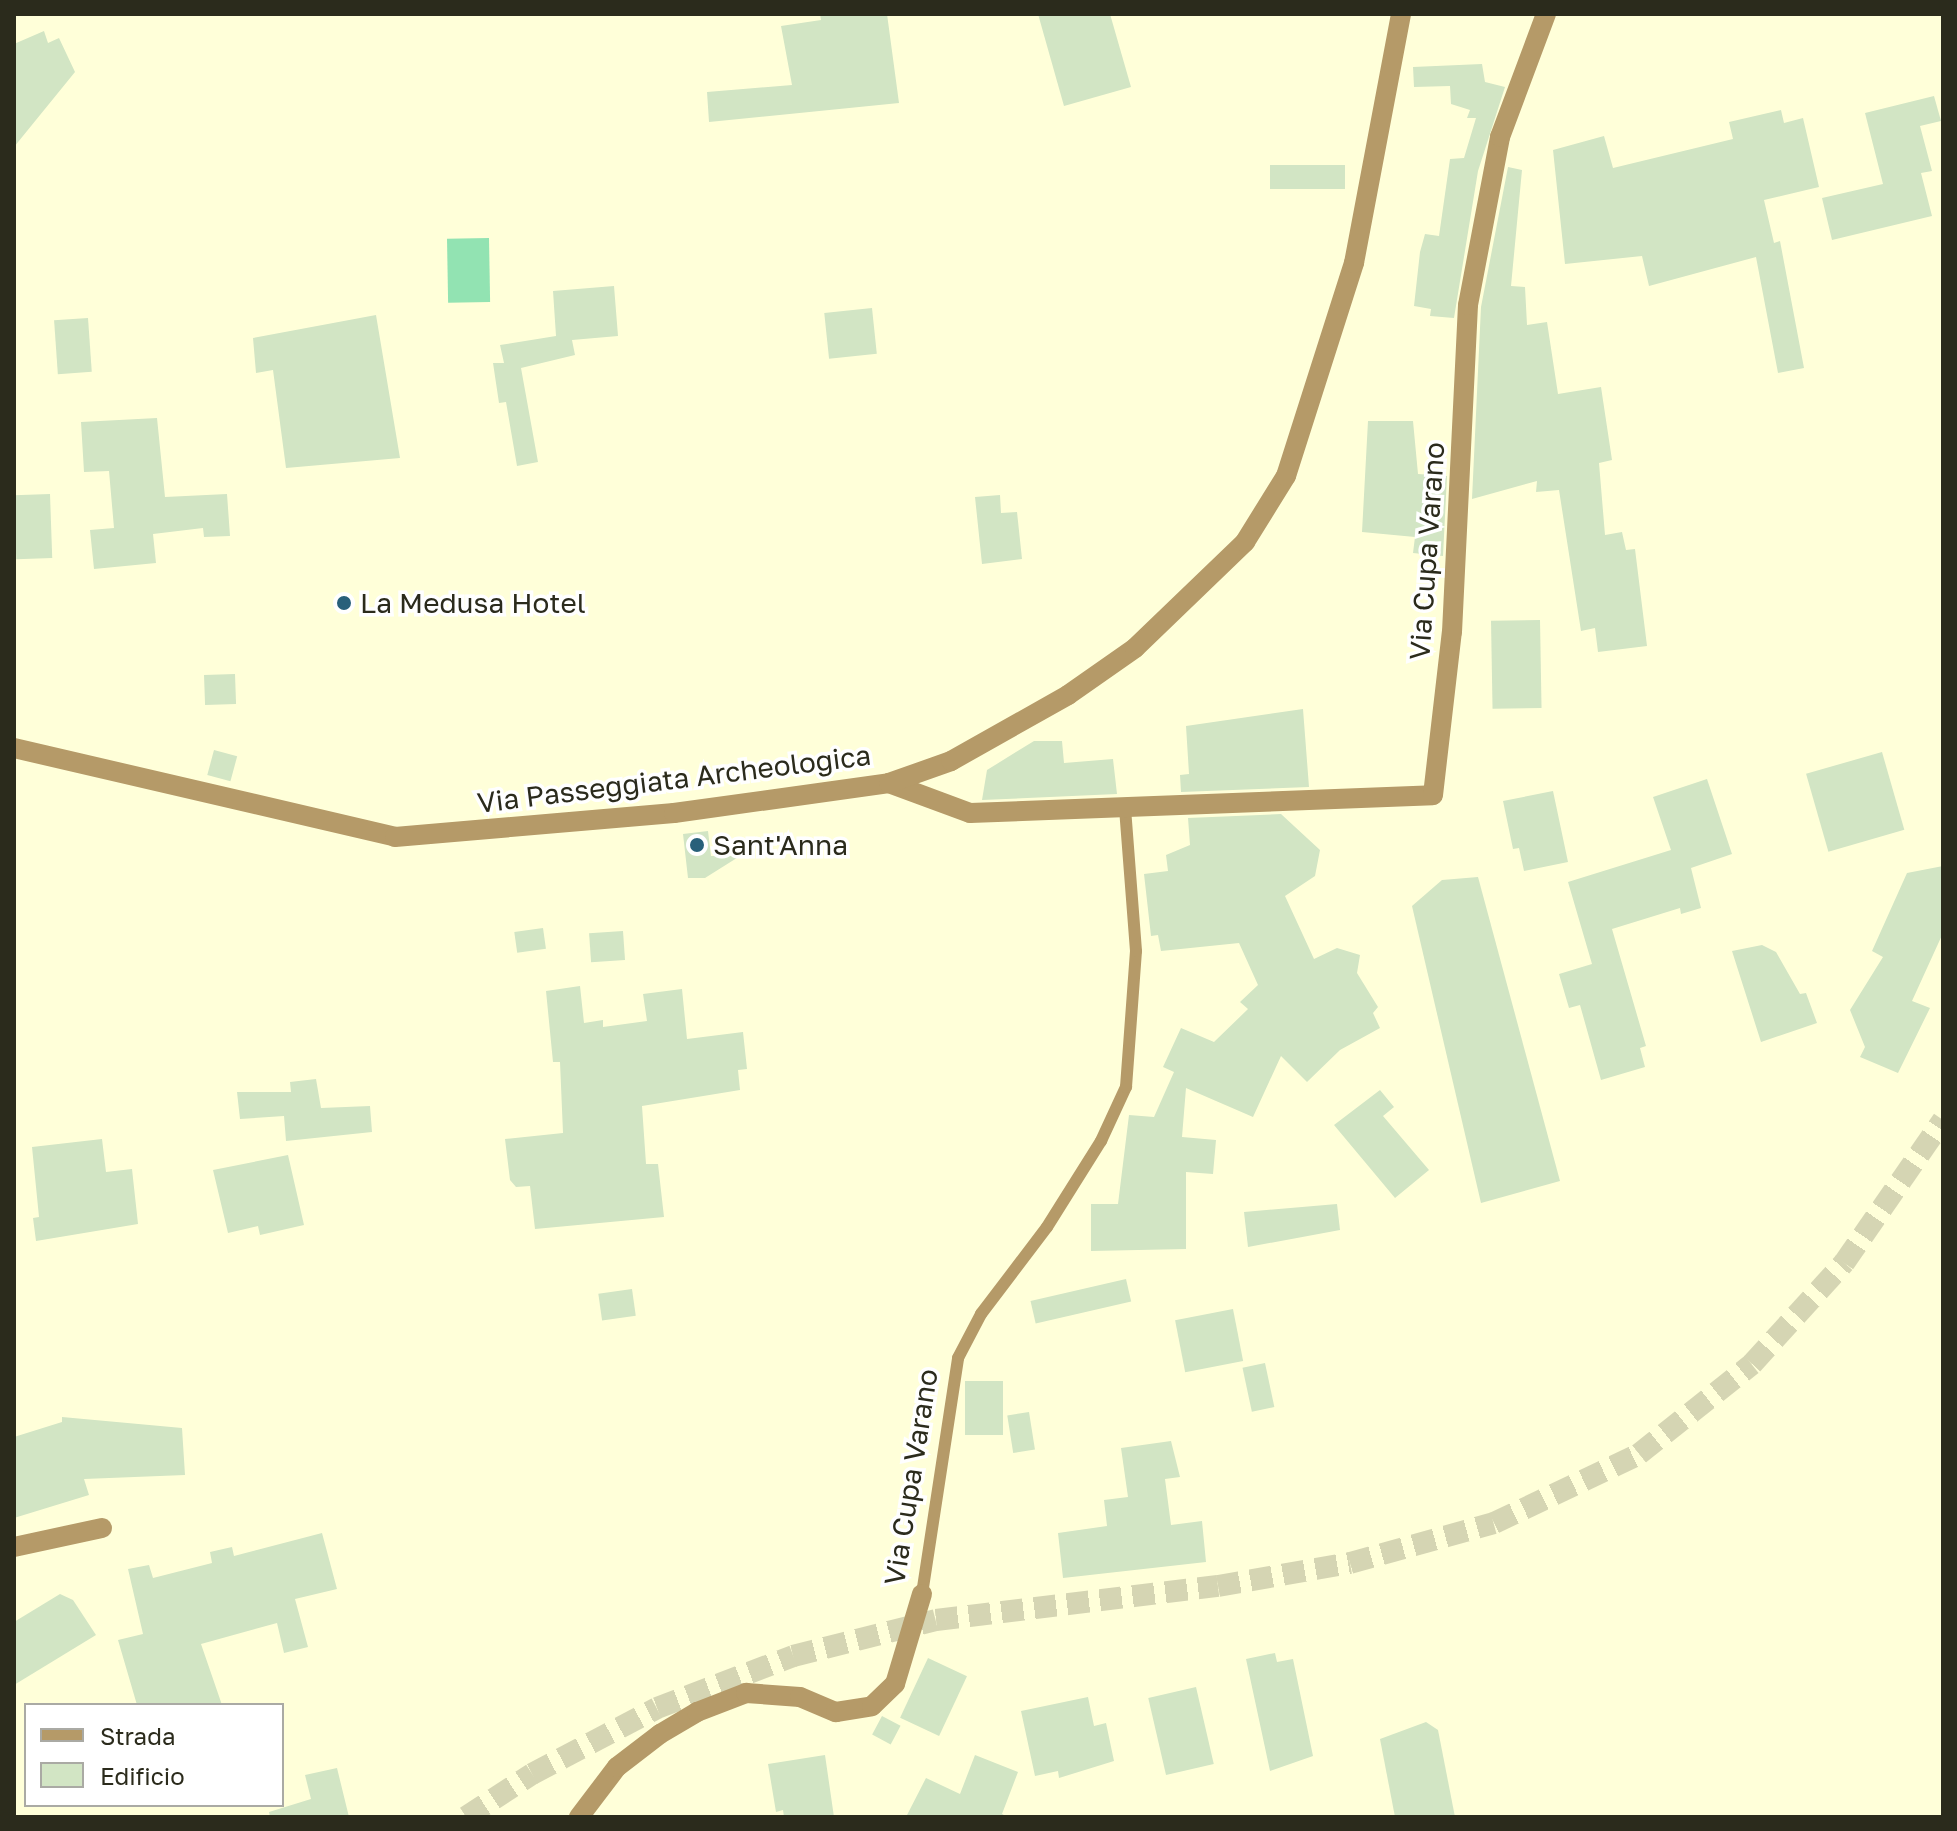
<!DOCTYPE html>
<style>
body{margin:0}
#map{position:relative;width:1957px;height:1831px;overflow:hidden;background:#ffffd9;font-family:"Golos Text",sans-serif}
div>[style]{position:absolute}
[style*='--x']{left:calc(var(--x)*1px);top:calc(var(--y)*1px);width:calc(var(--w)*1px);rotate:calc(var(--a)*1deg)}
.water>*{inset:0;background:#92e3b2;transform-origin:0 0}
.building>*{inset:0;background:#d2e5c4;transform-origin:0 0}
.trunk-tunnel>*{height:22px;margin-top:-11px;transform-origin:0;background:repeating-linear-gradient(90deg,#d5d5b3 0 22px,transparent 0 33px)}
.service>*{height:12px;margin:-6px;padding:0 6px;transform-origin:6px;border-radius:6px;background:#b59a68}
.minor>*{height:20px;margin:-10px;padding:0 10px;transform-origin:10px;border-radius:10px;background:#b59a68}
.tertiary>*{height:20px;margin:-10px;padding:0 10px;transform-origin:10px;border-radius:10px;background:#b59a68}
.dots>*{width:22px;height:22px;translate:-50% -50%;box-sizing:border-box;border:4px solid #fff;border-radius:50%}
span{translate:-50% -50%;white-space:nowrap;text-align:center;line-height:1.15;-webkit-text-stroke:7px #fff;paint-order:stroke}
.street-label{font-size:28px;color:#2b2b1c}
.poi-label{font-size:28px;color:#2b2b1c}
.left{translate:0 -50%;text-align:left}
.frame{position:absolute;inset:0;border:16px solid #2b2b1c;pointer-events:none}
.legend{position:absolute;left:24px;top:1703px;width:260px;height:104px;box-sizing:border-box;background:#fff;border:2px solid #aaaaa4;margin:0;padding:10px 14px;list-style:none;font-size:24px;color:#2b2b1c}
.legend li{display:flex;align-items:center;gap:16px;height:40px}
.legend b{width:40px;border:2px solid #aaaaa4}
</style>
<div id="map">
<div class="water">
<div style="left:489px;top:238px;width:64px;height:42px;rotate:89deg"></div>
</div>
<div class="building">
<div style="clip-path:polygon(820px 14px,887px 14px,899px 103px,709px 122px,707px 92px,792px 85px,781px 26px,821px 20px)"></div>
<div style="clip-path:polygon(1038px 14px,1110px 14px,1131px 87px,1064px 106px)"></div>
<div style="clip-path:polygon(44px 31px,48px 43px,59px 38px,75px 72px,14px 147px,14px 44px)"></div>
<div style="clip-path:polygon(1482px 64px,1485px 82px,1505px 87px,1478px 171px,1454px 318px,1430px 316px,1431px 309px,1414px 306px,1420px 252px,1425px 234px,1439px 236px,1450px 159px,1464px 158px,1476px 118px,1467px 118px,1470px 110px,1451px 104px,1450px 86px,1414px 87px,1413px 67px)"></div>
<div style="clip-path:polygon(1934px 96px,1941px 121px,1920px 126px,1932px 171px,1921px 173px,1932px 216px,1832px 240px,1822px 198px,1883px 184px,1865px 113px)"></div>
<div style="clip-path:polygon(1781px 110px,1784px 123px,1803px 118px,1819px 187px,1764px 200px,1774px 243px,1780px 241px,1804px 368px,1778px 373px,1756px 257px,1649px 286px,1642px 256px,1565px 264px,1553px 150px,1604px 136px,1613px 168px,1733px 139px,1729px 122px)"></div>
<div style="left:1345px;top:165px;width:24px;height:75px;rotate:90deg"></div>
<div style="clip-path:polygon(1508px 167px,1522px 170px,1511px 286px,1525px 287px,1527px 325px,1547px 322px,1558px 394px,1601px 387px,1612px 460px,1599px 463px,1605px 535px,1622px 532px,1626px 550px,1635px 549px,1647px 646px,1598px 652px,1595px 628px,1581px 631px,1559px 490px,1536px 492px,1537px 481px,1472px 499px,1481px 307px)"></div>
<div style="clip-path:polygon(614px 286px,618px 336px,572px 340px,575px 355px,521px 368px,538px 462px,517px 466px,506px 402px,499px 403px,493px 363px,504px 363px,500px 345px,556px 336px,553px 291px)"></div>
<div style="left:872px;top:308px;width:46px;height:48px;rotate:84deg"></div>
<div style="clip-path:polygon(376px 315px,400px 458px,286px 468px,273px 370px,256px 373px,253px 338px)"></div>
<div style="left:88px;top:318px;width:54px;height:34px;rotate:86deg"></div>
<div style="clip-path:polygon(157px 418px,165px 497px,227px 494px,230px 536px,204px 537px,203px 528px,153px 534px,156px 563px,94px 569px,90px 530px,114px 528px,109px 471px,84px 472px,81px 422px)"></div>
<div style="clip-path:polygon(1368px 421px,1413px 421px,1418px 474px,1447px 476px,1443px 556px,1413px 553px,1415px 537px,1362px 532px)"></div>
<div style="left:50px;top:494px;width:64px;height:36px;rotate:88deg"></div>
<div style="clip-path:polygon(1000px 495px,1001px 513px,1017px 512px,1022px 559px,982px 564px,975px 497px)"></div>
<div style="left:1540px;top:620px;width:88px;height:49px;rotate:89deg"></div>
<div style="left:235px;top:674px;width:30px;height:31px;rotate:88deg"></div>
<div style="clip-path:polygon(1303px 709px,1309px 787px,1181px 792px,1180px 775px,1189px 774px,1186px 726px)"></div>
<div style="clip-path:polygon(1034px 741px,1062px 741px,1064px 763px,1113px 759px,1117px 794px,982px 800px,987px 770px)"></div>
<div style="left:214px;top:750px;width:24px;height:26px;rotate:15deg"></div>
<div style="left:1882px;top:752px;width:81px;height:79px;rotate:74deg"></div>
<div style="clip-path:polygon(1707px 779px,1732px 854px,1691px 868px,1701px 908px,1681px 914px,1680px 908px,1612px 929px,1646px 1046px,1640px 1048px,1645px 1067px,1601px 1080px,1580px 1005px,1569px 1008px,1559px 974px,1592px 964px,1568px 882px,1671px 850px,1653px 797px)"></div>
<div style="clip-path:polygon(1553px 791px,1568px 862px,1524px 871px,1519px 848px,1513px 849px,1503px 801px)"></div>
<div style="clip-path:polygon(1281px 814px,1320px 850px,1315px 876px,1285px 896px,1314px 959px,1337px 948px,1360px 955px,1357px 973px,1378px 1007px,1373px 1013px,1380px 1028px,1340px 1050px,1307px 1082px,1281px 1056px,1253px 1117px,1186px 1088px,1182px 1137px,1216px 1140px,1213px 1174px,1186px 1172px,1186px 1249px,1091px 1251px,1091px 1204px,1118px 1204px,1129px 1115px,1154px 1117px,1174px 1072px,1163px 1067px,1181px 1028px,1214px 1042px,1248px 1009px,1240px 1002px,1258px 985px,1239px 943px,1161px 951px,1158px 935px,1151px 936px,1144px 874px,1168px 871px,1166px 855px,1190px 845px,1188px 818px)"></div>
<div style="clip-path:polygon(708px 831px,711px 856px,740px 856px,705px 878px,688px 878px,683px 834px)"></div>
<div style="clip-path:polygon(1943px 866px,1943px 933px,1912px 1001px,1930px 1008px,1898px 1073px,1860px 1057px,1865px 1047px,1850px 1010px,1883px 957px,1872px 951px,1907px 873px)"></div>
<div style="clip-path:polygon(1478px 877px,1560px 1181px,1481px 1203px,1412px 906px,1442px 880px)"></div>
<div style="left:543px;top:928px;width:21px;height:29px;rotate:82deg"></div>
<div style="left:623px;top:931px;width:29px;height:34px;rotate:86deg"></div>
<div style="clip-path:polygon(1762px 945px,1776px 952px,1800px 994px,1806px 993px,1817px 1023px,1761px 1042px,1732px 951px)"></div>
<div style="clip-path:polygon(580px 986px,584px 1023px,603px 1020px,603px 1027px,647px 1021px,643px 994px,682px 989px,687px 1039px,743px 1032px,747px 1069px,738px 1070px,740px 1090px,642px 1106px,646px 1164px,658px 1164px,664px 1217px,535px 1229px,530px 1186px,516px 1187px,510px 1180px,505px 1139px,563px 1133px,560px 1062px,553px 1062px,546px 991px)"></div>
<div style="clip-path:polygon(316px 1079px,321px 1108px,370px 1106px,372px 1132px,286px 1141px,284px 1116px,240px 1119px,237px 1092px,291px 1092px,290px 1082px)"></div>
<div style="clip-path:polygon(1380px 1090px,1394px 1107px,1383px 1116px,1429px 1170px,1395px 1198px,1334px 1125px)"></div>
<div style="clip-path:polygon(102px 1139px,106px 1172px,132px 1169px,138px 1224px,36px 1241px,33px 1218px,39px 1217px,32px 1147px)"></div>
<div style="clip-path:polygon(288px 1155px,304px 1225px,260px 1235px,258px 1226px,228px 1233px,213px 1170px)"></div>
<div style="clip-path:polygon(1337px 1204px,1340px 1230px,1248px 1247px,1244px 1212px)"></div>
<div style="left:1126px;top:1279px;width:23px;height:98px;rotate:77deg"></div>
<div style="left:632px;top:1289px;width:27px;height:34px;rotate:82deg"></div>
<div style="left:1233px;top:1309px;width:53px;height:59px;rotate:79deg"></div>
<div style="left:1265px;top:1363px;width:45px;height:23px;rotate:78deg"></div>
<div style="left:965px;top:1381px;width:38px;height:54px"></div>
<div style="left:1029px;top:1412px;width:38px;height:22px;rotate:81deg"></div>
<div style="clip-path:polygon(62px 1417px,182px 1428px,185px 1475px,84px 1479px,89px 1495px,14px 1518px,14px 1437px,62px 1422px)"></div>
<div style="clip-path:polygon(1171px 1441px,1180px 1477px,1165px 1479px,1171px 1525px,1202px 1521px,1206px 1562px,1063px 1578px,1058px 1533px,1107px 1526px,1104px 1500px,1128px 1497px,1121px 1448px)"></div>
<div style="clip-path:polygon(322px 1533px,337px 1589px,295px 1599px,308px 1647px,284px 1653px,277px 1623px,201px 1644px,222px 1705px,137px 1705px,118px 1640px,143px 1634px,128px 1569px,149px 1565px,153px 1578px,212px 1563px,210px 1552px,232px 1547px,234px 1556px)"></div>
<div style="clip-path:polygon(60px 1594px,73px 1600px,96px 1635px,14px 1685px,14px 1622px)"></div>
<div style="clip-path:polygon(1275px 1653px,1277px 1662px,1293px 1659px,1313px 1756px,1270px 1771px,1246px 1659px)"></div>
<div style="left:928px;top:1658px;width:43px;height:66px;rotate:25deg"></div>
<div style="left:1196px;top:1687px;width:79px;height:49px;rotate:77deg"></div>
<div style="clip-path:polygon(1088px 1697px,1094px 1726px,1106px 1723px,1114px 1761px,1059px 1778px,1058px 1771px,1035px 1776px,1021px 1711px)"></div>
<div style="left:882px;top:1716px;width:21px;height:21px;rotate:28deg"></div>
<div style="clip-path:polygon(1426px 1722px,1438px 1730px,1455px 1817px,1395px 1817px,1380px 1739px)"></div>
<div style="clip-path:polygon(825px 1755px,834px 1817px,784px 1817px,783px 1810px,776px 1812px,768px 1764px)"></div>
<div style="clip-path:polygon(975px 1755px,1018px 1772px,1002px 1814px,1008px 1817px,906px 1817px,926px 1778px,960px 1794px)"></div>
<div style="clip-path:polygon(337px 1768px,349px 1817px,270px 1817px,269px 1812px,311px 1799px,305px 1775px)"></div>
</div>
<div class="trunk-tunnel">
<div style="--x:466;--y:1817;--w:79;--a:-33.1"></div>
<div style="--x:532;--y:1774;--w:141;--a:-27.8"></div>
<div style="--x:657;--y:1708;--w:146;--a:-20.9"></div>
<div style="--x:793;--y:1656;--w:147;--a:-14.1"></div>
<div style="--x:936;--y:1620;--w:284;--a:-6.9"></div>
<div style="--x:1218;--y:1586;--w:134;--a:-9.9"></div>
<div style="--x:1350;--y:1563;--w:149;--a:-15.5"></div>
<div style="--x:1494;--y:1523;--w:161;--a:-25.4"></div>
<div style="--x:1639;--y:1454;--w:144;--a:-38.5"></div>
<div style="--x:1752;--y:1364;--w:137;--a:-47.7"></div>
<div style="--x:1844;--y:1263;--w:174;--a:-55.3"></div>
</div>
<div class="service">
<div style="--x:922;--y:1594;--w:239;--a:-81.3"></div>
<div style="--x:958;--y:1358;--w:50;--a:-62.4"></div>
<div style="--x:981;--y:1314;--w:109;--a:-52.8"></div>
<div style="--x:1047;--y:1227;--w:102;--a:-57.9"></div>
<div style="--x:1101;--y:1141;--w:60;--a:-65.2"></div>
<div style="--x:1126;--y:1087;--w:136;--a:-85.8"></div>
<div style="--x:1136;--y:951;--w:143;--a:-94.4"></div>
</div>
<div class="minor">
<div style="--x:889;--y:783;--w:86;--a:20.3"></div>
<div style="--x:970;--y:813;--w:463;--a:-2.2"></div>
<div style="--x:1433;--y:795;--w:164;--a:-83.4"></div>
<div style="--x:1452;--y:632;--w:327;--a:-87.2"></div>
<div style="--x:1468;--y:305;--w:171;--a:-79.2"></div>
<div style="--x:1500;--y:137;--w:131;--a:-69.5"></div>
<div style="--x:14;--y:1547;--w:90;--a:-12.2"></div>
<div style="--x:579;--y:1817;--w:63;--a:-52.8"></div>
<div style="--x:617;--y:1767;--w:54;--a:-37.5"></div>
<div style="--x:660;--y:1734;--w:43;--a:-30.7"></div>
<div style="--x:697;--y:1712;--w:53;--a:-21.2"></div>
<div style="--x:746;--y:1693;--w:54;--a:4.2"></div>
<div style="--x:800;--y:1697;--w:39;--a:23"></div>
<div style="--x:836;--y:1712;--w:36;--a:-9"></div>
<div style="--x:872;--y:1706;--w:32;--a:-44"></div>
<div style="--x:895;--y:1684;--w:94;--a:-73.3"></div>
</div>
<div class="tertiary">
<div style="--x:14;--y:748;--w:391;--a:13.1"></div>
<div style="--x:395;--y:837;--w:280;--a:-4.9"></div>
<div style="--x:674;--y:813;--w:217;--a:-7.9"></div>
<div style="--x:889;--y:783;--w:66;--a:-19.5"></div>
<div style="--x:951;--y:761;--w:134;--a:-29.4"></div>
<div style="--x:1068;--y:695;--w:82;--a:-35"></div>
<div style="--x:1135;--y:648;--w:153;--a:-43.9"></div>
<div style="--x:1245;--y:542;--w:78;--a:-58.2"></div>
<div style="--x:1286;--y:476;--w:224;--a:-72.3"></div>
<div style="--x:1354;--y:263;--w:253;--a:-79.3"></div>
</div>
<div class="dots">
<div style="left:344px;top:603px;background:#28607a"></div>
<div style="left:697px;top:845px;background:#28607a"></div>
</div>
<div class="street-label">
<span style="left:1427px;top:551px;rotate:-86deg">Via Cupa Varano</span>
<span style="left:674px;top:779px;rotate:-7deg">Via Passeggiata Archeologica</span>
<span style="left:911px;top:1477px;rotate:-81deg">Via Cupa Varano</span>
</div>
<div class="poi-label">
<span class="left" style="left:360px;top:603px">La Medusa Hotel</span>
<span class="left" style="left:713px;top:845px">Sant'Anna</span>
</div>
<div class="frame"></div>
<ul class="legend">
<li><b style="height:10px;background:#b59a68"></b>Strada</li>
<li><b style="height:22px;background:#d2e5c4"></b>Edificio</li>
</ul>
</div>
